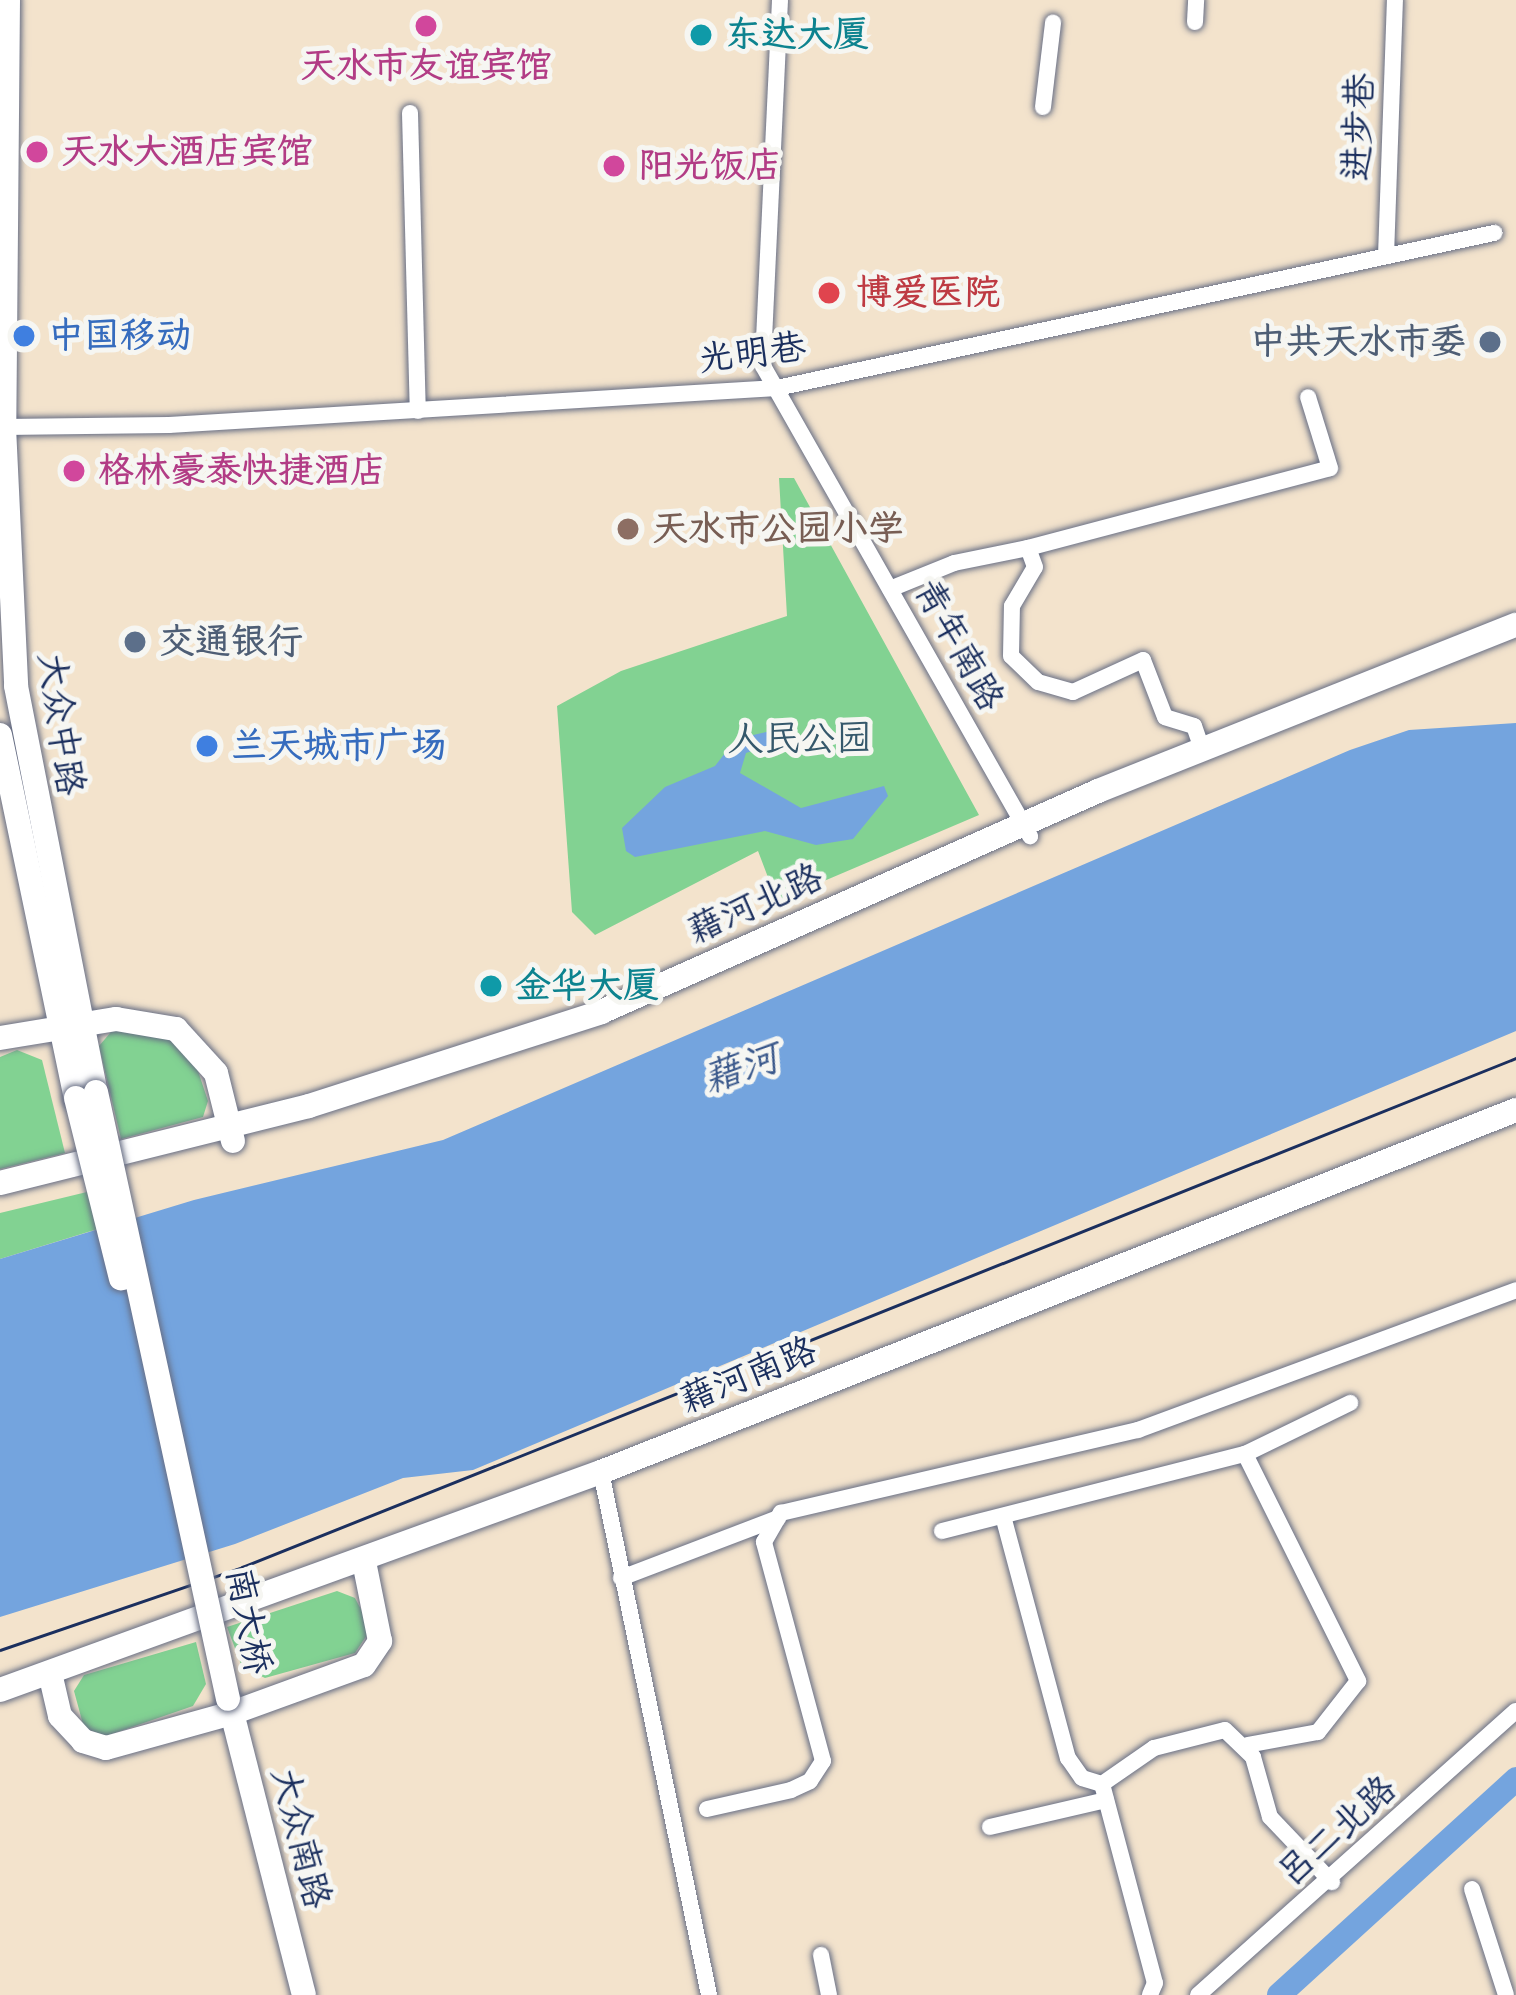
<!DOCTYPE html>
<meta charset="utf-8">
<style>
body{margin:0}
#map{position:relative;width:1516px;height:1995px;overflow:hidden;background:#f3e3cc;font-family:"Comic Neue","LXGW WenKai TC",sans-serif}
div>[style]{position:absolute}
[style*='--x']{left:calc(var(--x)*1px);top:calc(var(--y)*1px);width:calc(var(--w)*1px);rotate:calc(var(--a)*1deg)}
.green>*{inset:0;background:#82d292}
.water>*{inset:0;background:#74a4de}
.river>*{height:24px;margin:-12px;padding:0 12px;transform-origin:12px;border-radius:12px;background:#74a4de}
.roads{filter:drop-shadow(0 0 3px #676e84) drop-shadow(0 0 3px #676e84)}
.street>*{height:16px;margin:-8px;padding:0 8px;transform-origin:8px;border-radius:8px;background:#fff}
.secondary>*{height:24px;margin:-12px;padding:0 12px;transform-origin:12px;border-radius:12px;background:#fff}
.tram>*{height:3px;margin:-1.5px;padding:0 1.5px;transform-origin:1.5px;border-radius:1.5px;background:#1b2f5e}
.bridges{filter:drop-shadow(0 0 3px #676e84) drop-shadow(0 0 3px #676e84)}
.secondary-bridge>*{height:24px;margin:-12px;padding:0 12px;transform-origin:12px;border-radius:12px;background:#fff}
.dots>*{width:33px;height:33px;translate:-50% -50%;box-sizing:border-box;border:6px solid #f6f6f2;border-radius:50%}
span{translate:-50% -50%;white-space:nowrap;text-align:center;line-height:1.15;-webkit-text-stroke:10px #f6f6f2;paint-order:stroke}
.culture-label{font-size:36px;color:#0d838f;font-weight:700}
.left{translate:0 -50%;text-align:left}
.hotel-label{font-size:36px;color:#b23c85;font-weight:700}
.street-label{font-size:36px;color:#1b2f5e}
.health-label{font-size:36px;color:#be3a42;font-weight:700}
.shop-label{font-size:36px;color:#366cbe;font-weight:700}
.service-label{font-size:36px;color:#4e5e75;font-weight:700}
.right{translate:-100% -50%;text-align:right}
.education-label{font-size:36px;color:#785e54;font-weight:700}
.park-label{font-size:36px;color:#35586b}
.water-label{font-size:39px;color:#3a588b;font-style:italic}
</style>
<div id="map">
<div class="green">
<div style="clip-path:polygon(779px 478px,794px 478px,979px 815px,777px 901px,758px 851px,595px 935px,572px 912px,557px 706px,621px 671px,787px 616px)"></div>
<div style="clip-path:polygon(116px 1026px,167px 1036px,194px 1059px,208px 1101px,203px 1117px,121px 1139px,99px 1046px)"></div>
<div style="clip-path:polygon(17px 1050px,42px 1060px,65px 1153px,0 1169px,0 1057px)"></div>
<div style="clip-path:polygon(91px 1191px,101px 1228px,0 1259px,0 1213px)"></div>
<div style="clip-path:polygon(337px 1591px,355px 1598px,364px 1615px,367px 1635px,355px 1653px,265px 1678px,242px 1667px,227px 1627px)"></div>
<div style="clip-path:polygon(196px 1642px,206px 1684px,193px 1706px,106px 1736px,84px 1728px,74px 1691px,84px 1675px)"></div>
</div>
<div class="water">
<div style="clip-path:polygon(1516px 723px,1516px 1031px,473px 1470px,403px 1478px,235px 1544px,0 1617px,0 1259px,194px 1200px,443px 1140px,1350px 750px,1409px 730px)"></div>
<div style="clip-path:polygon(787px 727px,795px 731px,788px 739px,746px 753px,740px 773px,801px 808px,884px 786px,888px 796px,853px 839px,816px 845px,765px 831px,635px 857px,626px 851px,622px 828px,665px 787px,715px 766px,736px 739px)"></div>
</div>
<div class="river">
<div style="--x:1279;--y:1995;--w:321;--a:-42.3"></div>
</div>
<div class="roads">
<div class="street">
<div style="--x:780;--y:0;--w:366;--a:92.7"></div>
<div style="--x:763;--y:366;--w:541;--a:60.4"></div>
<div style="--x:1195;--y:22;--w:22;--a:-87"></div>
<div style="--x:1043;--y:107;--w:85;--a:-83.2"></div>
<div style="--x:410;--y:113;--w:298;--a:88.5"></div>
<div style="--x:1386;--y:256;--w:256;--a:-88"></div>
<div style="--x:4;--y:427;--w:165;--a:-0.7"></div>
<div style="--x:169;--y:425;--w:609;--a:-3.48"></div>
<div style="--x:777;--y:388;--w:734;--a:-12.2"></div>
<div style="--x:890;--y:589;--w:69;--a:-22.1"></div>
<div style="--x:954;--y:563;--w:76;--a:-11.5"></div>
<div style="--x:1202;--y:749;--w:24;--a:-109"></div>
<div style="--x:1194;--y:726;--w:30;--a:-163"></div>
<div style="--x:1165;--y:717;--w:61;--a:-111.1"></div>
<div style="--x:1143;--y:660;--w:77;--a:155.4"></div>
<div style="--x:1073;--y:692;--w:36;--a:-164"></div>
<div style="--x:1038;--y:682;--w:37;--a:-136"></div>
<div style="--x:1011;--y:656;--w:50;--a:-88.9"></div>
<div style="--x:1012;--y:606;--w:45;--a:-59.5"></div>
<div style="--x:1035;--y:567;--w:20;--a:-110"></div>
<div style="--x:1028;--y:548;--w:312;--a:-14.8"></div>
<div style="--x:1330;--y:468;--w:74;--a:-107.2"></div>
<div style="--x:1245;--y:1454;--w:254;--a:63.5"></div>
<div style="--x:1358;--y:1681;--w:65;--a:128.1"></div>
<div style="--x:1318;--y:1732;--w:72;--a:169.6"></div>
<div style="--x:601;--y:1472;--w:534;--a:78.33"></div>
<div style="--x:1003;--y:1516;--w:251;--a:75"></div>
<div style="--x:1068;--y:1758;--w:24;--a:55"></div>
<div style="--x:1082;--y:1778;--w:21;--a:17"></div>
<div style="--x:1102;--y:1784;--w:206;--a:75.1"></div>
<div style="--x:1155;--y:1983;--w:13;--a:113"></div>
<div style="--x:942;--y:1531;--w:313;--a:-14.3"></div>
<div style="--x:1245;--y:1454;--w:117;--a:-25.9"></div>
<div style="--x:621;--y:1578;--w:168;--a:-20.9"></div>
<div style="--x:1102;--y:1784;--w:63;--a:-34.7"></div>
<div style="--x:1154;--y:1748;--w:73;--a:-14.2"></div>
<div style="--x:1225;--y:1730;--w:39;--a:44"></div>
<div style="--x:1253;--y:1757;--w:62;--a:74.2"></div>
<div style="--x:1270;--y:1817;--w:90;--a:46.4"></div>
<div style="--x:707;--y:1809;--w:86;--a:-12.7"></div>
<div style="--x:791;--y:1790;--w:21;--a:-25"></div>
<div style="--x:810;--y:1781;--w:24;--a:-57"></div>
<div style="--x:823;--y:1761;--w:227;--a:-105.1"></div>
<div style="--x:764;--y:1542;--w:34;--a:-60"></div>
<div style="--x:781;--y:1513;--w:367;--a:-13.1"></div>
<div style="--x:1138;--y:1430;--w:403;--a:-20.3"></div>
<div style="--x:990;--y:1827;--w:119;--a:-13.1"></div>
<div style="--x:1472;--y:1889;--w:111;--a:72.2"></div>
<div style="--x:821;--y:1955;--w:41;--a:78.7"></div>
<div style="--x:1198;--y:1995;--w:426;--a:-41.8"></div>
</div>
<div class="secondary">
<div style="--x:8;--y:0;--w:427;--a:90.5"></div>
<div style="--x:4;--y:427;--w:259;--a:87.3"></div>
<div style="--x:16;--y:686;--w:414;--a:78.9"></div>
<div style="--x:0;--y:735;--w:371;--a:78.2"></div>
<div style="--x:0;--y:1038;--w:118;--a:-9.3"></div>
<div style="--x:116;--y:1019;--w:61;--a:9.5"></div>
<div style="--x:176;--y:1029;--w:59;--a:47.7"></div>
<div style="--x:216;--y:1073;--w:70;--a:76"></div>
<div style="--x:0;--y:1183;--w:318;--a:-14"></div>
<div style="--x:309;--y:1106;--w:307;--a:-17.8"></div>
<div style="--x:601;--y:1012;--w:544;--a:-23.97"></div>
<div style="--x:1098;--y:791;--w:450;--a:-21.7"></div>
<div style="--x:50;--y:1673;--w:44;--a:76.9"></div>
<div style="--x:60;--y:1716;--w:34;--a:47"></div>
<div style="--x:83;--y:1741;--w:24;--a:17"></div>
<div style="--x:106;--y:1748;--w:131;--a:-15.5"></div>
<div style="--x:232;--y:1713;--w:140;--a:-20"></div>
<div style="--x:364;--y:1665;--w:29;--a:-56"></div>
<div style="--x:380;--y:1641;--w:81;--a:-101.4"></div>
<div style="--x:0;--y:1690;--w:639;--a:-19.94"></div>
<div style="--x:601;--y:1472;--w:984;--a:-21.59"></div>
<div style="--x:229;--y:1701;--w:303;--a:75.7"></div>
</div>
</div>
<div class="tram">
<div style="--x:0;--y:1650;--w:256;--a:-18.9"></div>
<div style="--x:242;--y:1567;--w:1372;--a:-21.78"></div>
</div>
<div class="bridges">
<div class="secondary-bridge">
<div style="--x:96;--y:1092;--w:621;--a:77.73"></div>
<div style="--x:76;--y:1098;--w:186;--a:76"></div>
</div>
</div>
<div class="dots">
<div style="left:426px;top:26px;background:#d1479c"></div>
<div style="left:701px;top:35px;background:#0f9aa8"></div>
<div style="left:37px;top:152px;background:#d1479c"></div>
<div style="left:614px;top:166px;background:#d1479c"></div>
<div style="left:829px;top:293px;background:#e0444e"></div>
<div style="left:24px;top:336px;background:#3f7fe0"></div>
<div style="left:1490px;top:342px;background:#5c6f8a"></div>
<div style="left:74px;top:471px;background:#d1479c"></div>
<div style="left:628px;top:529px;background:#8d6e63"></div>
<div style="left:135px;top:642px;background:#5c6f8a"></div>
<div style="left:207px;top:746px;background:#3f7fe0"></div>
<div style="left:491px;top:986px;background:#0f9aa8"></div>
</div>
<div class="culture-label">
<span class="left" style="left:725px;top:35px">东达大厦</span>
<span class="left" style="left:515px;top:986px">金华大厦</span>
</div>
<div class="hotel-label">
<span style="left:426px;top:66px">天水市友谊宾馆</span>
<span class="left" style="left:61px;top:152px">天水大酒店宾馆</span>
<span class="left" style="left:638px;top:166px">阳光饭店</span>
<span class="left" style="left:98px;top:471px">格林豪泰快捷酒店</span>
</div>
<div class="street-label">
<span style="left:1358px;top:127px;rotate:-88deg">进步巷</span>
<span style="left:752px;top:353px;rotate:-7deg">光明巷</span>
<span style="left:959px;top:645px;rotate:61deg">青年南路</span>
<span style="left:61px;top:724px;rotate:82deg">大众中路</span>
<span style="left:755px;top:904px;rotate:-24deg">藉河北路</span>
<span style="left:748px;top:1375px;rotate:-22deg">藉河南路</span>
<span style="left:249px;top:1621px;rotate:79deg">南大桥</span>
<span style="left:1337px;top:1831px;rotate:-42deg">吕二北路</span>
<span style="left:301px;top:1838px;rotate:76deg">大众南路</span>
</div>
<div class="health-label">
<span class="left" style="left:856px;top:293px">博爱医院</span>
</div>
<div class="shop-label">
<span class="left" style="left:48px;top:336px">中国移动</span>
<span class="left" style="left:231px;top:746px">兰天城市广场</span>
</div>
<div class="service-label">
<span class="right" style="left:1466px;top:342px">中共天水市委</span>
<span class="left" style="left:159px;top:642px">交通银行</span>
</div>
<div class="education-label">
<span class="left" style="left:652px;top:529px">天水市公园小学</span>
</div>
<div class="park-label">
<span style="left:800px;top:739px">人民公园</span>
</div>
<div class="water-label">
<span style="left:741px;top:1069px;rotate:-18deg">藉河</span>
</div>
</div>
